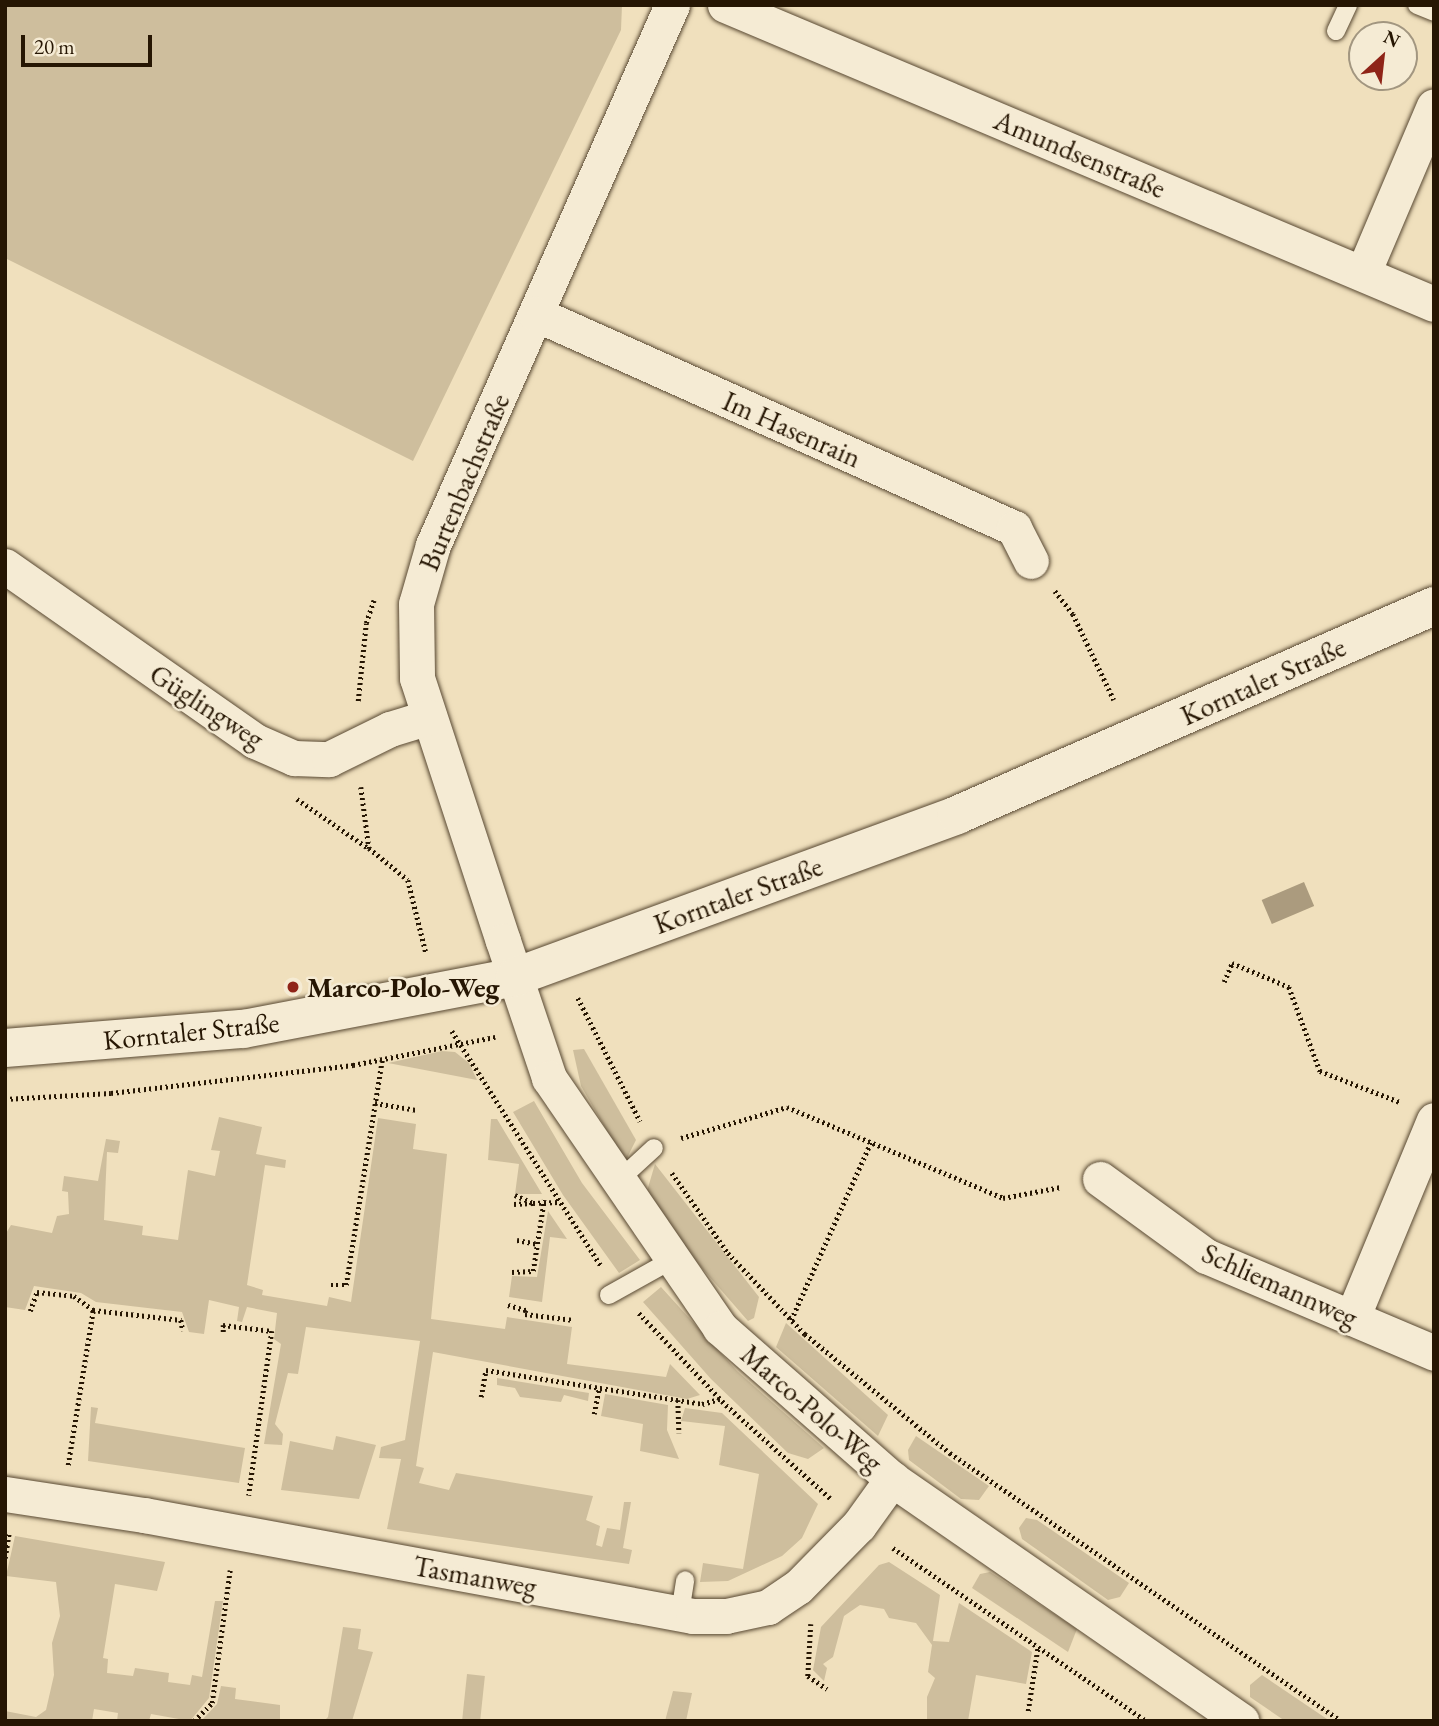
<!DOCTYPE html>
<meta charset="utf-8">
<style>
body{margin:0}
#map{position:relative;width:1439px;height:1726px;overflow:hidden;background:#f0e0bd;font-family:"EB Garamond",serif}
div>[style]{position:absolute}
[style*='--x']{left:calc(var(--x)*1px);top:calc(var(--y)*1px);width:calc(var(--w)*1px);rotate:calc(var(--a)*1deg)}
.green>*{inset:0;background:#cebe9d;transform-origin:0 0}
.water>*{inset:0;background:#ab9b7e;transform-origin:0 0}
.path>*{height:4.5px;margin-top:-2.25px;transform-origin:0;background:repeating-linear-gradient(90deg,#261603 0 2px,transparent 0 5.5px)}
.roads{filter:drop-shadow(0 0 2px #584832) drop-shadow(0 0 2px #584832)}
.service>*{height:18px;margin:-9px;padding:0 9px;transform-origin:9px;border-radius:9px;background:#f5ebd4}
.minor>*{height:35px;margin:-17.5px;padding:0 17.5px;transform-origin:17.5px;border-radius:17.5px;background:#f5ebd4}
.tertiary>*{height:38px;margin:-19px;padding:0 19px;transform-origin:19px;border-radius:19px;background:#f5ebd4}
.dots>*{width:19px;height:19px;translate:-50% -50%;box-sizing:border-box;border:4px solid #f5ebd4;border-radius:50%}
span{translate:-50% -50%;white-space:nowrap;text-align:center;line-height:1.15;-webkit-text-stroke:5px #f5ebd4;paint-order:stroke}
.street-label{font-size:28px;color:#261603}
.poi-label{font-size:28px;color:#261603;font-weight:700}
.left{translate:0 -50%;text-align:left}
.frame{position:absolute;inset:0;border:7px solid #261603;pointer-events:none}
.north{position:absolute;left:1348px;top:21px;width:70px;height:70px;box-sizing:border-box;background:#f5ebd4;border:2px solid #a29680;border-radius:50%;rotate:27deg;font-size:19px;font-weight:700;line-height:28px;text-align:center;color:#261603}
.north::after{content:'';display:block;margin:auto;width:24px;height:32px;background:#8f2418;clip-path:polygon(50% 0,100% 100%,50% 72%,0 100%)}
.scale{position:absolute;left:21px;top:35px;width:131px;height:32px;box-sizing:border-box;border:4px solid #261603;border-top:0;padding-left:9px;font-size:21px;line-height:24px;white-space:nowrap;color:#261603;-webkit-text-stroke:5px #f5ebd4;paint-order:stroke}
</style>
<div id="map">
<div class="green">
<div style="clip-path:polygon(5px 5px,622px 5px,621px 30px,413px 461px,5px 258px)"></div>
<div style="clip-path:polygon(584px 1049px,636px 1140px,625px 1162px,581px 1086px,573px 1050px)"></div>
<div style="clip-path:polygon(442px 1051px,455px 1052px,469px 1063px,477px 1080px,388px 1063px)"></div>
<div style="clip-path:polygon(534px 1101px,582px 1183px,640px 1260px,619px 1273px,563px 1195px,513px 1112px)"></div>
<div style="clip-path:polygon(219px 1117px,262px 1127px,256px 1154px,286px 1160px,285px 1168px,265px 1165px,247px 1285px,263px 1290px,262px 1295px,327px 1306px,329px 1297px,351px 1302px,378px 1118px,416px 1124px,413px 1149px,447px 1154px,431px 1319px,505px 1329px,507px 1317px,572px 1327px,567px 1364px,666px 1377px,670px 1364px,700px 1395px,687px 1399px,433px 1352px,416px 1466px,424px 1468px,419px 1483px,449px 1490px,456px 1473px,593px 1496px,586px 1520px,600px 1526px,596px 1545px,602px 1547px,607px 1528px,620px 1530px,624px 1502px,631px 1502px,623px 1548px,632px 1550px,629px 1564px,387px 1529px,401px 1459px,379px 1458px,381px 1447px,405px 1440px,420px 1341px,306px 1327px,298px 1374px,288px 1373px,275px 1424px,283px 1434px,282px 1445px,264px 1444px,281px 1344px,274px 1339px,277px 1313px,247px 1307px,242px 1322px,237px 1321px,239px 1307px,209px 1300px,204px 1334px,189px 1332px,182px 1312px,96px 1302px,81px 1293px,34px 1286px,25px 1310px,5px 1307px,5px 1235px,11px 1225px,52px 1233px,57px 1216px,69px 1214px,68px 1192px,62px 1191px,64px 1176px,98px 1181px,106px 1139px,120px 1141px,118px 1153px,107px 1152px,104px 1220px,143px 1226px,142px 1235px,178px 1240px,188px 1170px,215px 1176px,220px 1151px,211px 1150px)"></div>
<div style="clip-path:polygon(491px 1119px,497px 1119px,542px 1194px,515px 1194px,519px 1164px,488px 1160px)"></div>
<div style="clip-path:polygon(655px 1164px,759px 1297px,754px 1318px,748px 1321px,660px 1220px,647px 1191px)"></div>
<div style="clip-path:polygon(548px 1211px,567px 1239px,550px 1237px,542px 1302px,509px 1297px,512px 1276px,537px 1277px)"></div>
<div style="clip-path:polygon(661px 1287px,737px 1371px,824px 1448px,808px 1459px,788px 1453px,711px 1379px,643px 1302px)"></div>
<div style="clip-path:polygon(786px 1323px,888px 1415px,878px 1436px,776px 1347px)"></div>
<div style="clip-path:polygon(497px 1378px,589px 1393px,588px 1401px,564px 1395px,561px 1402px,520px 1397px,515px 1388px,497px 1385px)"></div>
<div style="clip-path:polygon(605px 1394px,668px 1405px,667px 1430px,679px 1459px,640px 1451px,643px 1424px,601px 1416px)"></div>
<div style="clip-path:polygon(91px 1407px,98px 1408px,95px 1423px,245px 1448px,239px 1483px,88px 1461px)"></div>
<div style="clip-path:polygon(685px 1408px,722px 1413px,818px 1504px,802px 1538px,782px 1556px,728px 1581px,700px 1582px,703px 1563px,743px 1569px,759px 1474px,719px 1465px,725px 1426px,681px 1421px)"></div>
<div style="clip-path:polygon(336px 1436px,376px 1445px,359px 1499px,281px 1490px,290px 1441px,333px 1450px)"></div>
<div style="clip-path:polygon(916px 1436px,989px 1486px,979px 1500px,961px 1499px,909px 1460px,908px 1450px)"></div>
<div style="clip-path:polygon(1026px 1518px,1037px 1520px,1129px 1583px,1120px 1597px,1108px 1600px,1022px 1539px,1019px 1528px)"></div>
<div style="clip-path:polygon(15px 1536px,165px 1562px,157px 1591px,115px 1584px,103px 1658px,108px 1659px,107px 1673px,133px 1676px,135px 1668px,169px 1673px,168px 1682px,190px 1685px,192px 1675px,202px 1677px,215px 1601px,223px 1601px,209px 1698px,190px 1721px,151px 1714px,149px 1721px,117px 1721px,118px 1713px,94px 1709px,92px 1721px,5px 1721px,5px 1711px,36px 1717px,46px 1710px,54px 1675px,52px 1643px,60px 1616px,56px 1582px,6px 1576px)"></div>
<div style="clip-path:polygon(889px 1562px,940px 1595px,933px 1641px,949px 1642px,959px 1603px,1032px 1652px,1026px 1684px,976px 1675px,968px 1721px,927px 1721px,927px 1697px,935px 1678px,928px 1672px,932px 1645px,916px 1623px,889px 1618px,884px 1609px,860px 1605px,844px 1616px,833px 1657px,823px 1664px,827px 1668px,824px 1681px,813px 1670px,821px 1627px,879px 1565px)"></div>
<div style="clip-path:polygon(990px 1572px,1077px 1629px,1068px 1652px,972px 1588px,980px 1574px)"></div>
<div style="clip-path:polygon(343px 1627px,361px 1629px,358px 1649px,373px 1652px,352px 1721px,324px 1721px,328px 1717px)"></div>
<div style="left:467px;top:1674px;width:18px;height:48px;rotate:6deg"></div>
<div style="clip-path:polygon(1262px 1675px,1330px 1721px,1285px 1721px,1250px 1697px,1250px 1685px)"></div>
<div style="clip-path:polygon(221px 1686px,236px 1688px,235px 1699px,280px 1705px,280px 1721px,201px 1721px,217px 1704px)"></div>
<div style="clip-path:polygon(673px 1691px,692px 1693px,686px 1721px,665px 1721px)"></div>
</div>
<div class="water">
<div style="left:1304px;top:882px;width:26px;height:46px;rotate:67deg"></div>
</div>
<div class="path">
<div style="--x:1055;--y:591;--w:29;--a:52"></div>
<div style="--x:1073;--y:614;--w:95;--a:64.5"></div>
<div style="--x:358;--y:701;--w:78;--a:-84.1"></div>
<div style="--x:366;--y:623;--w:24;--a:-71"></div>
<div style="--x:361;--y:787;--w:62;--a:82.5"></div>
<div style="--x:369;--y:848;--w:50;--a:39.4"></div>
<div style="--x:408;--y:880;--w:75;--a:76.1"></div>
<div style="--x:297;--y:799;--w:86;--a:34.6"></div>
<div style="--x:1224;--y:982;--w:21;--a:-67"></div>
<div style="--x:1232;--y:963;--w:62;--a:22.8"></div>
<div style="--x:1289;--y:987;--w:90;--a:69.7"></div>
<div style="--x:1320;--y:1071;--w:86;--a:21.2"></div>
<div style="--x:578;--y:998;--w:138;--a:63.2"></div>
<div style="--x:452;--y:1031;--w:278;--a:57.6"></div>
<div style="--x:5;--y:1099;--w:106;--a:-3.2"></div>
<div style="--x:111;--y:1093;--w:244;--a:-6.6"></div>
<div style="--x:353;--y:1065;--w:145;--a:-11.2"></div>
<div style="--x:375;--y:1103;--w:43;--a:9.5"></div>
<div style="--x:681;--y:1138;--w:110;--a:-16.3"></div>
<div style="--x:787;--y:1107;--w:234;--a:22.8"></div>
<div style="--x:1003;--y:1198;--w:59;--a:-10.7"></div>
<div style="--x:672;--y:1173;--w:98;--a:55"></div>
<div style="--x:728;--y:1253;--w:112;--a:46.5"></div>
<div style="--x:805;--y:1334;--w:188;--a:39.4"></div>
<div style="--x:950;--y:1453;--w:474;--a:34.4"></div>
<div style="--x:515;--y:1195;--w:20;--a:24"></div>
<div style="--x:533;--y:1203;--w:26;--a:-2"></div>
<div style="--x:514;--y:1204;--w:19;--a:-3"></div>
<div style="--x:517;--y:1240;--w:20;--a:11"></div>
<div style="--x:512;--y:1272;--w:21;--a:-3"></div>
<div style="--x:533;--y:1271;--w:72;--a:-81.2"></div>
<div style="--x:331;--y:1285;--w:15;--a:0"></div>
<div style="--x:346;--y:1285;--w:229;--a:-80.9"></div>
<div style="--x:508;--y:1305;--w:19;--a:16"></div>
<div style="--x:526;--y:1310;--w:4;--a:104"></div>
<div style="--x:525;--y:1314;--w:49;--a:7"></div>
<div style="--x:30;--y:1311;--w:20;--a:-70"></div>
<div style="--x:37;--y:1292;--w:37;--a:6"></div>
<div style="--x:74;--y:1296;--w:24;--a:36"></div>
<div style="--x:93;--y:1310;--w:89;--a:6.5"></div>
<div style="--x:181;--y:1320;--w:11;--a:80"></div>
<div style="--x:639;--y:1313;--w:127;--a:46.6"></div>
<div style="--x:726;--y:1405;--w:141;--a:41.8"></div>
<div style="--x:791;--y:1320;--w:195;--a:-65.8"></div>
<div style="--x:223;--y:1332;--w:7;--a:-90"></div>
<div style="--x:223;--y:1325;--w:49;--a:7"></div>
<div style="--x:272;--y:1331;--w:166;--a:98"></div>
<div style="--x:481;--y:1397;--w:27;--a:-80"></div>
<div style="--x:486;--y:1370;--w:219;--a:8.9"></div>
<div style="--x:702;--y:1404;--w:19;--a:-16"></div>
<div style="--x:678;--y:1400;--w:33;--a:88"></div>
<div style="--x:594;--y:1414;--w:26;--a:-79"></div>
<div style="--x:68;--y:1465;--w:157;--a:-80.8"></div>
<div style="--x:893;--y:1548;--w:307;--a:34.3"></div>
<div style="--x:5;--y:1558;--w:24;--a:-81"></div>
<div style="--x:811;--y:1624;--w:52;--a:93.3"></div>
<div style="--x:808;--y:1676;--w:23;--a:34"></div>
<div style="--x:1028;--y:1711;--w:66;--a:-81.3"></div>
<div style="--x:156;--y:1721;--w:9;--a:0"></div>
<div style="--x:194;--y:1721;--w:25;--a:-45"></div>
<div style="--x:212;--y:1703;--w:134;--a:-82.3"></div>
</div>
<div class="roads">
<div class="service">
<div style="--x:1417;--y:5;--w:18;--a:22"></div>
<div style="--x:1336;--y:31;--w:29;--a:-65"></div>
<div style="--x:617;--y:1182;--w:50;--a:-42.6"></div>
<div style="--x:609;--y:1295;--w:72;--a:-29.1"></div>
<div style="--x:680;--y:1613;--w:33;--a:-81"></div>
</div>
<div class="minor">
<div style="--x:672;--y:5;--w:591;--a:113.87"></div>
<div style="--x:433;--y:545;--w:61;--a:106.1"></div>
<div style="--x:416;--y:604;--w:74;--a:89.2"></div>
<div style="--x:417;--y:678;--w:277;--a:71.9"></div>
<div style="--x:503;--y:941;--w:145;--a:71.4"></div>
<div style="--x:549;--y:1078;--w:303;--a:55.6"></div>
<div style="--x:720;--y:1328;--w:229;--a:41.3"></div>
<div style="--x:892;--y:1479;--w:425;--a:34.7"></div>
<div style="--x:725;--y:5;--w:769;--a:22.87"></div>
<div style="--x:1363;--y:273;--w:181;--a:-67"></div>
<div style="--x:536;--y:314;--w:524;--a:24.12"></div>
<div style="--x:1014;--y:528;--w:37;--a:63"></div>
<div style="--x:5;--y:566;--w:305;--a:35"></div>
<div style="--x:255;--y:741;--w:43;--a:23.6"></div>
<div style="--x:294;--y:758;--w:35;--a:2"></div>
<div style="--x:329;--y:759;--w:68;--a:-26.2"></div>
<div style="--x:390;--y:729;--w:41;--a:-17.1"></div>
<div style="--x:1100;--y:1179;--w:131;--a:36"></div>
<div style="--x:1206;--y:1256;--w:248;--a:23"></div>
<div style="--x:1352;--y:1318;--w:214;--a:-67.5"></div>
<div style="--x:5;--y:1494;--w:141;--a:8.6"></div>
<div style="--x:144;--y:1515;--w:558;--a:10.42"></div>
<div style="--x:693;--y:1616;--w:33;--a:0"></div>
<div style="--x:726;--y:1616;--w:43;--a:-12.1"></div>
<div style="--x:768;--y:1607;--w:36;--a:-34"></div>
<div style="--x:798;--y:1587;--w:87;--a:-45.5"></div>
<div style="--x:859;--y:1525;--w:57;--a:-54.3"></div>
</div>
<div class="tertiary">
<div style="--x:5;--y:1048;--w:239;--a:-4.6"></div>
<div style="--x:243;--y:1029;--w:277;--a:-10.8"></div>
<div style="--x:515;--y:977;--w:471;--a:-20.1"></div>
<div style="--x:957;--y:815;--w:521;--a:-23.66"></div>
</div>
</div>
<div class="dots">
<div style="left:293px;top:987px;background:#8f2418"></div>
</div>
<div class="street-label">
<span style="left:1080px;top:154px;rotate:23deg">Amundsenstraße</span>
<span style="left:792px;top:429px;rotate:24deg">Im Hasenrain</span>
<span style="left:464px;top:482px;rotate:-67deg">Burtenbachstraße</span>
<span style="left:1263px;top:681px;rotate:-24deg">Korntaler Straße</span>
<span style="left:207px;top:706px;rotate:33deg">Güglingweg</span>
<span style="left:738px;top:895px;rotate:-20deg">Korntaler Straße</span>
<span style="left:191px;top:1031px;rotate:-6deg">Korntaler Straße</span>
<span style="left:1280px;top:1285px;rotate:24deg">Schliemannweg</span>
<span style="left:812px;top:1408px;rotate:41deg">Marco-Polo-Weg</span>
<span style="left:475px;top:1576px;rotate:10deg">Tasmanweg</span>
</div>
<div class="poi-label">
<span class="left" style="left:307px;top:987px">Marco-Polo-Weg</span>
</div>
<div class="frame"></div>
<div class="north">N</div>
<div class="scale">20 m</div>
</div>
